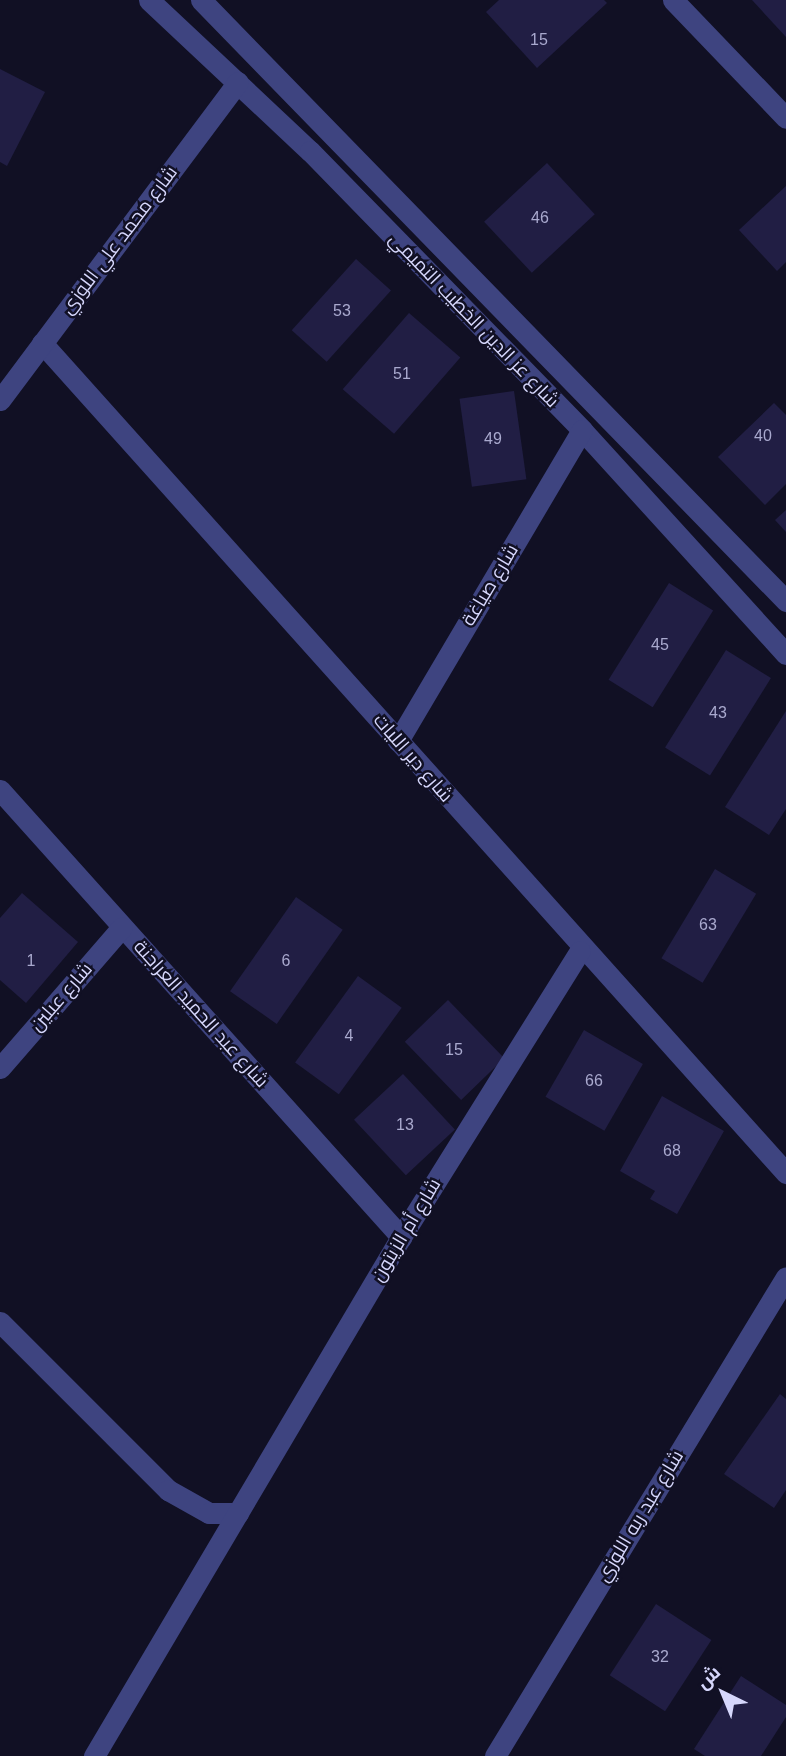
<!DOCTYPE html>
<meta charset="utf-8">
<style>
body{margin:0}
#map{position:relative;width:786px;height:1756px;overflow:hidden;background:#111024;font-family:Helvetica,Cairo,sans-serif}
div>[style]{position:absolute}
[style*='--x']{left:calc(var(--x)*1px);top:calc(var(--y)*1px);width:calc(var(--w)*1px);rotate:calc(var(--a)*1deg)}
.building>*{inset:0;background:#211e44;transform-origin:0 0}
.minor>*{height:21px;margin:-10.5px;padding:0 10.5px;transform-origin:10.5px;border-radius:10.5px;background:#3e4480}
span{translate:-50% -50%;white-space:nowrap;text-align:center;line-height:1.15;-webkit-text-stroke:5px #111024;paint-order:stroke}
.number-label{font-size:16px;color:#a9a9ce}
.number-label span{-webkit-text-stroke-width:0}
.street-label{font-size:19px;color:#d6d7fc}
.north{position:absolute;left:688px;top:1658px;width:70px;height:70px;-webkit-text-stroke:5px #111024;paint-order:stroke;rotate:317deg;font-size:19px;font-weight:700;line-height:28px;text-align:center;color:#d6d7fc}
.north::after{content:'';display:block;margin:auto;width:24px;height:32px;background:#d6d7fc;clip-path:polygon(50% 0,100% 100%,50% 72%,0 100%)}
</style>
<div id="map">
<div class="building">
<div style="clip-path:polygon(499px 0,604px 0,607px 3px,537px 68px,486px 12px)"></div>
<div style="clip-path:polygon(752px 0,786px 0,786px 37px)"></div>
<div style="clip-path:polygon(0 69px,45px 92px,7px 166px,0 162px)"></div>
<div style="left:547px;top:163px;width:70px;height:86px;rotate:47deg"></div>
<div style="clip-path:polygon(786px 186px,786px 262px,777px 271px,739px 230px)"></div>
<div style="left:356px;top:259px;width:47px;height:96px;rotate:42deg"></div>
<div style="left:409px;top:313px;width:68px;height:101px;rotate:41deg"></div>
<div style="left:514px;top:391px;width:89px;height:55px;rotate:82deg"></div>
<div style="clip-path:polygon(774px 403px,786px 415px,786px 484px,765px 505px,718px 457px)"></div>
<div style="clip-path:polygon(786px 510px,786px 532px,775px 520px)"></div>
<div style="left:669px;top:583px;width:52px;height:114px;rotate:32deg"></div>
<div style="left:726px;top:650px;width:53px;height:115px;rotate:32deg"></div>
<div style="clip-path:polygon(786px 711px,786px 809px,769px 835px,725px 807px)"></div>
<div style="left:715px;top:869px;width:48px;height:104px;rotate:31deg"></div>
<div style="clip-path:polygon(22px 893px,78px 942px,26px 1003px,0 980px,0 918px)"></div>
<div style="left:296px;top:897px;width:57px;height:115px;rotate:35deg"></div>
<div style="left:358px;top:976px;width:54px;height:107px;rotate:36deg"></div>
<div style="left:448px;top:1000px;width:81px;height:60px;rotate:46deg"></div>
<div style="left:584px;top:1030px;width:68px;height:77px;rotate:30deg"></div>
<div style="left:403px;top:1074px;width:76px;height:67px;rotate:47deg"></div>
<div style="clip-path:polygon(662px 1096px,724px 1131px,677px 1214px,650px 1199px,655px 1191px,620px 1171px)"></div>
<div style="clip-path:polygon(780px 1394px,786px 1399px,786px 1490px,774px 1508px,724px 1474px)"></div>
<div style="left:656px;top:1604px;width:66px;height:85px;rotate:33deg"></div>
<div style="clip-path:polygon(741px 1676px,786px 1705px,786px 1717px,761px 1756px,705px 1756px,694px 1749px)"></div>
</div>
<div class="minor">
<div style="--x:149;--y:0;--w:221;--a:43.2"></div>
<div style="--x:310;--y:151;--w:390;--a:45.7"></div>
<div style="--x:582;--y:430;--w:303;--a:47.7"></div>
<div style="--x:201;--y:0;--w:839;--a:45.77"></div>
<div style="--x:673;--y:0;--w:163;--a:46.2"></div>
<div style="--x:42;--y:343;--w:1115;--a:48.13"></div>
<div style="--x:0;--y:400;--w:397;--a:-53.2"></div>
<div style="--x:398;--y:741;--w:361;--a:-59.4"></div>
<div style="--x:0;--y:790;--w:601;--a:48.1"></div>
<div style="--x:0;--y:1068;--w:186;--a:-49.1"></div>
<div style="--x:0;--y:1322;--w:238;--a:45"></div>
<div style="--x:168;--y:1490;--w:47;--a:29.3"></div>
<div style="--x:209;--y:1513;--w:29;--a:0"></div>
<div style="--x:94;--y:1756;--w:603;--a:-59.39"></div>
<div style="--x:401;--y:1237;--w:337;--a:-58"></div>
<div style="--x:495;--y:1756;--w:560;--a:-58.72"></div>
</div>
<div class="number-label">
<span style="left:539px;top:40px">15</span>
<span style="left:540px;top:218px">46</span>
<span style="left:342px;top:311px">53</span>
<span style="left:402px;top:374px">51</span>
<span style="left:763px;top:436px">40</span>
<span style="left:493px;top:439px">49</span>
<span style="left:660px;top:645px">45</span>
<span style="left:718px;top:713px">43</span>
<span style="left:708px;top:925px">63</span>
<span style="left:31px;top:961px">1</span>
<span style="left:286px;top:961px">6</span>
<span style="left:349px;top:1036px">4</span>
<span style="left:454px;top:1050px">15</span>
<span style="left:594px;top:1081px">66</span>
<span style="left:405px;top:1125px">13</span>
<span style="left:672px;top:1151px">68</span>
<span style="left:660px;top:1657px">32</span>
</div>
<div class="street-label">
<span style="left:119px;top:240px;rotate:-53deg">شارع محمد علي اللوزي</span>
<span style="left:474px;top:320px;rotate:46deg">شارع عز الدين الخطيب التميمي</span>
<span style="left:490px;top:585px;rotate:-59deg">شارع صياغة</span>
<span style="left:413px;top:758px;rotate:49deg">شارع دير الليات</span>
<span style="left:61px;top:997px;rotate:-49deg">شارع عبلين</span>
<span style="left:201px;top:1014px;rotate:48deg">شارع عبد الحميد العراجنة</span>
<span style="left:406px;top:1230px;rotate:-59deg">شارع أم الزيتون</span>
<span style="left:640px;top:1516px;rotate:-59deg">شارع عبد ربه اللوزي</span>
</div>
<div class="north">ش</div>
</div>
